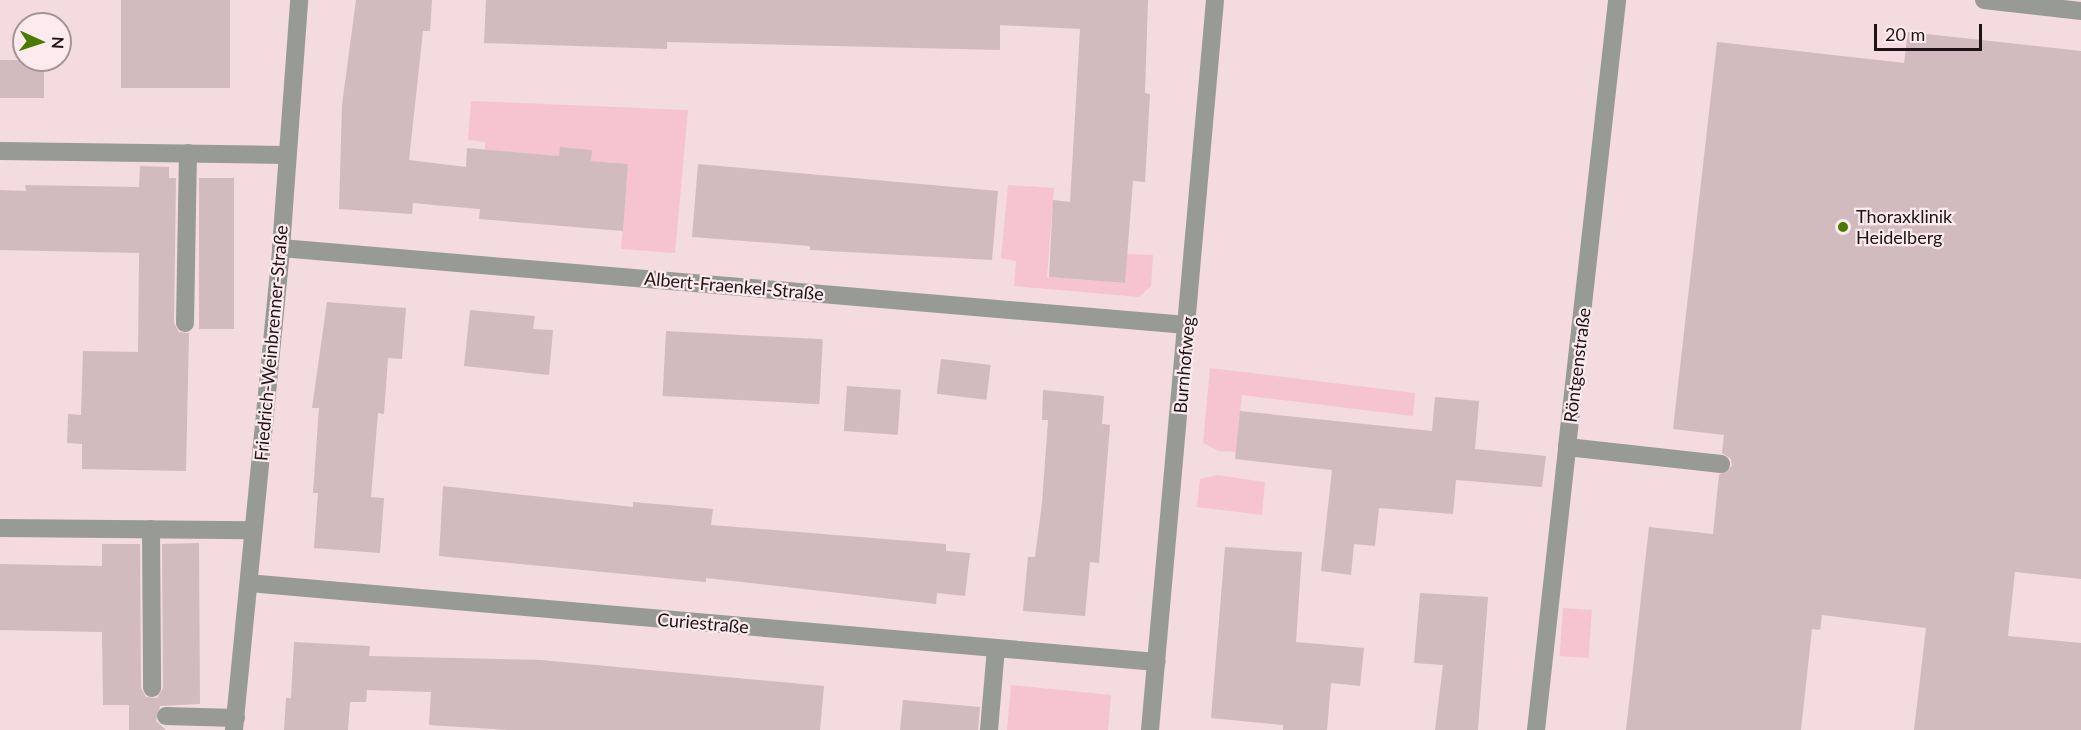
<!DOCTYPE html>
<meta charset="utf-8">
<style>
body{margin:0}
#map{position:relative;width:2081px;height:730px;overflow:hidden;background:#f3dbe0;font-family:Lato,sans-serif}
div>[style]{position:absolute}
[style*='--x']{left:calc(var(--x)*1px);top:calc(var(--y)*1px);width:calc(var(--w)*1px);rotate:calc(var(--a)*1deg)}
.green>*{inset:0;background:#f6c4d0;transform-origin:0 0}
.building>*{inset:0;background:#d1bbbf;transform-origin:0 0}
.lane>*{height:18px;margin:-9px;padding:0 9px;transform-origin:9px;border-radius:9px;background:#979b93}
.street>*{height:18px;margin:-9px;padding:0 9px;transform-origin:9px;border-radius:9px;background:#979b93}
.dots>*{width:16px;height:16px;translate:-50% -50%;box-sizing:border-box;border:3px solid #fdeaee;border-radius:50%}
span{translate:-50% -50%;white-space:nowrap;text-align:center;line-height:1.15;-webkit-text-stroke:4.5px #fdeaee;paint-order:stroke}
.poi-label{font-size:18px;color:#1c1416}
.left{translate:0 -50%;text-align:left}
.street-label{font-size:18px;color:#1c1416}
.north{position:absolute;left:12px;top:12px;width:60px;height:60px;box-sizing:border-box;background:#fdeaee;border:2px solid #a39498;border-radius:50%;rotate:93deg;font-size:16px;font-weight:700;line-height:24px;text-align:center;color:#1c1416}
.north::after{content:'';display:block;margin:auto;width:21px;height:27px;background:#4b7a00;clip-path:polygon(50% 0,100% 100%,50% 72%,0 100%)}
.scale{position:absolute;left:1874px;top:24px;width:108px;height:27px;box-sizing:border-box;border:3px solid #1c1416;border-top:0;padding-left:8px;font-size:18px;line-height:21px;white-space:nowrap;color:#1c1416;-webkit-text-stroke:4px #fdeaee;paint-order:stroke}
</style>
<div id="map">
<div class="green">
<div style="clip-path:polygon(471px 101px,688px 110px,675px 253px,621px 249px,628px 164px,591px 161px,591px 150px,561px 147px,559px 156px,485px 150px,485px 142px,468px 140px)"></div>
<div style="clip-path:polygon(1008px 185px,1054px 188px,1047px 277px,1124px 283px,1127px 254px,1153px 255px,1151px 286px,1139px 297px,1014px 286px,1016px 261px,1001px 258px)"></div>
<div style="clip-path:polygon(1210px 368px,1415px 393px,1413px 416px,1242px 395px,1236px 452px,1219px 451px,1203px 443px)"></div>
<div style="clip-path:polygon(1217px 475px,1265px 482px,1262px 515px,1197px 507px,1200px 479px)"></div>
<div style="left:1563px;top:608px;width:29px;height:48px;rotate:4deg"></div>
<div style="clip-path:polygon(1011px 685px,1111px 695px,1108px 730px,1007px 730px)"></div>
</div>
<div class="building">
<div style="left:121px;top:0;width:109px;height:88px"></div>
<div style="clip-path:polygon(356px 0,432px 0,430px 31px,423px 31px,409px 160px,466px 167px,467px 148px,559px 156px,560px 147px,592px 150px,591px 161px,628px 164px,623px 231px,479px 219px,480px 209px,444px 206px,413px 203px,412px 214px,339px 209px,342px 105px)"></div>
<div style="clip-path:polygon(486px 0,1148px 0,1145px 93px,1150px 94px,1145px 182px,1133px 181px,1125px 283px,1049px 277px,1053px 200px,1070px 202px,1080px 29px,1000px 25px,1000px 50px,667px 42px,667px 49px,484px 43px)"></div>
<div style="clip-path:polygon(1908px 32px,2081px 51px,2081px 579px,2015px 572px,2008px 636px,2081px 643px,2081px 730px,1914px 730px,1926px 628px,1822px 615px,1820px 630px,1812px 629px,1801px 730px,1626px 730px,1649px 527px,1713px 534px,1719px 475px,1732px 466px,1731px 459px,1722px 453px,1724px 435px,1673px 429px,1717px 42px,1904px 63px)"></div>
<div style="left:0;top:60px;width:44px;height:38px"></div>
<div style="clip-path:polygon(698px 164px,998px 191px,992px 260px,810px 250px,810px 246px,692px 237px)"></div>
<div style="clip-path:polygon(140px 166px,169px 167px,169px 178px,176px 178px,174px 323px,179px 332px,189px 333px,186px 471px,82px 469px,82px 444px,67px 443px,68px 414px,81px 415px,83px 351px,138px 352px,139px 253px,0 250px,0 190px,26px 191px,25px 185px,139px 187px)"></div>
<div style="left:199px;top:178px;width:35px;height:151px"></div>
<div style="clip-path:polygon(327px 302px,406px 308px,402px 359px,388px 358px,384px 414px,378px 413px,371px 497px,384px 498px,380px 553px,314px 548px,318px 493px,313px 493px,319px 408px,312px 408px)"></div>
<div style="clip-path:polygon(470px 310px,535px 316px,533px 329px,553px 330px,549px 375px,464px 366px)"></div>
<div style="left:666px;top:331px;width:157px;height:65px;rotate:3deg"></div>
<div style="left:941px;top:359px;width:50px;height:35px;rotate:7deg"></div>
<div style="left:847px;top:386px;width:54px;height:45px;rotate:4deg"></div>
<div style="clip-path:polygon(1043px 390px,1104px 396px,1102px 424px,1110px 425px,1099px 563px,1090px 562px,1085px 616px,1023px 611px,1028px 557px,1035px 557px,1042px 503px,1048px 420px,1042px 420px)"></div>
<div style="clip-path:polygon(1435px 397px,1479px 401px,1475px 449px,1546px 456px,1542px 487px,1456px 480px,1453px 514px,1379px 508px,1375px 546px,1354px 544px,1351px 575px,1321px 571px,1332px 470px,1235px 459px,1240px 411px,1432px 431px)"></div>
<div style="clip-path:polygon(443px 486px,633px 507px,633px 502px,713px 509px,711px 525px,946px 544px,946px 551px,970px 553px,965px 596px,937px 593px,936px 604px,706px 578px,706px 582px,439px 556px)"></div>
<div style="clip-path:polygon(199px 543px,200px 704px,160px 706px,156px 721px,166px 730px,129px 730px,129px 705px,103px 705px,102px 632px,0 630px,0 564px,102px 566px,102px 544px,140px 544px,141px 688px,146px 697px,157px 698px,163px 688px,162px 544px)"></div>
<div style="clip-path:polygon(1225px 547px,1302px 552px,1296px 642px,1364px 648px,1360px 686px,1331px 683px,1327px 730px,1283px 730px,1283px 725px,1211px 718px)"></div>
<div style="clip-path:polygon(1420px 593px,1488px 597px,1478px 730px,1435px 730px,1443px 665px,1414px 663px)"></div>
<div style="clip-path:polygon(294px 642px,370px 646px,369px 656px,541px 660px,824px 686px,820px 730px,509px 730px,429px 725px,431px 692px,367px 690px,366px 702px,350px 702px,348px 730px,284px 730px,286px 698px,291px 698px)"></div>
<div style="clip-path:polygon(903px 700px,980px 707px,978px 730px,900px 730px)"></div>
</div>
<div class="lane">
<div style="--x:185;--y:323;--w:170;--a:-89"></div>
<div style="--x:151;--y:529;--w:159;--a:89.6"></div>
<div style="--x:166;--y:716;--w:70;--a:1.6"></div>
<div style="--x:989;--y:730;--w:82;--a:-85.1"></div>
<div style="--x:1536;--y:730;--w:285;--a:-83.7"></div>
<div style="--x:1567;--y:447;--w:155;--a:6.3"></div>
</div>
<div class="street">
<div style="--x:1984;--y:0;--w:98;--a:6.5"></div>
<div style="--x:0;--y:151;--w:287;--a:0.8"></div>
<div style="--x:281;--y:248;--w:909;--a:4.86"></div>
<div style="--x:1567;--y:447;--w:450;--a:-83.6"></div>
<div style="--x:0;--y:528;--w:253;--a:0.5"></div>
<div style="--x:249;--y:583;--w:911;--a:4.97"></div>
<div style="--x:234;--y:730;--w:484;--a:-84.4"></div>
<div style="--x:281;--y:248;--w:249;--a:-85.8"></div>
<div style="--x:1150;--y:730;--w:733;--a:-84.91"></div>
</div>
<div class="dots">
<div style="left:1843px;top:227px;background:#4b7a00"></div>
</div>
<div class="poi-label">
<span class="left" style="left:1856px;top:227px">Thoraxklinik<br>Heidelberg</span>
</div>
<div class="street-label">
<span style="left:734px;top:286px;rotate:5deg">Albert-Fraenkel-Straße</span>
<span style="left:271px;top:343px;rotate:-85deg">Friedrich-Weinbrenner-Straße</span>
<span style="left:1184px;top:365px;rotate:-85deg">Burnhofweg</span>
<span style="left:1577px;top:365px;rotate:-83deg">Röntgenstraße</span>
<span style="left:703px;top:623px;rotate:5deg">Curiestraße</span>
</div>
<div class="north">N</div>
<div class="scale">20 m</div>
</div>
